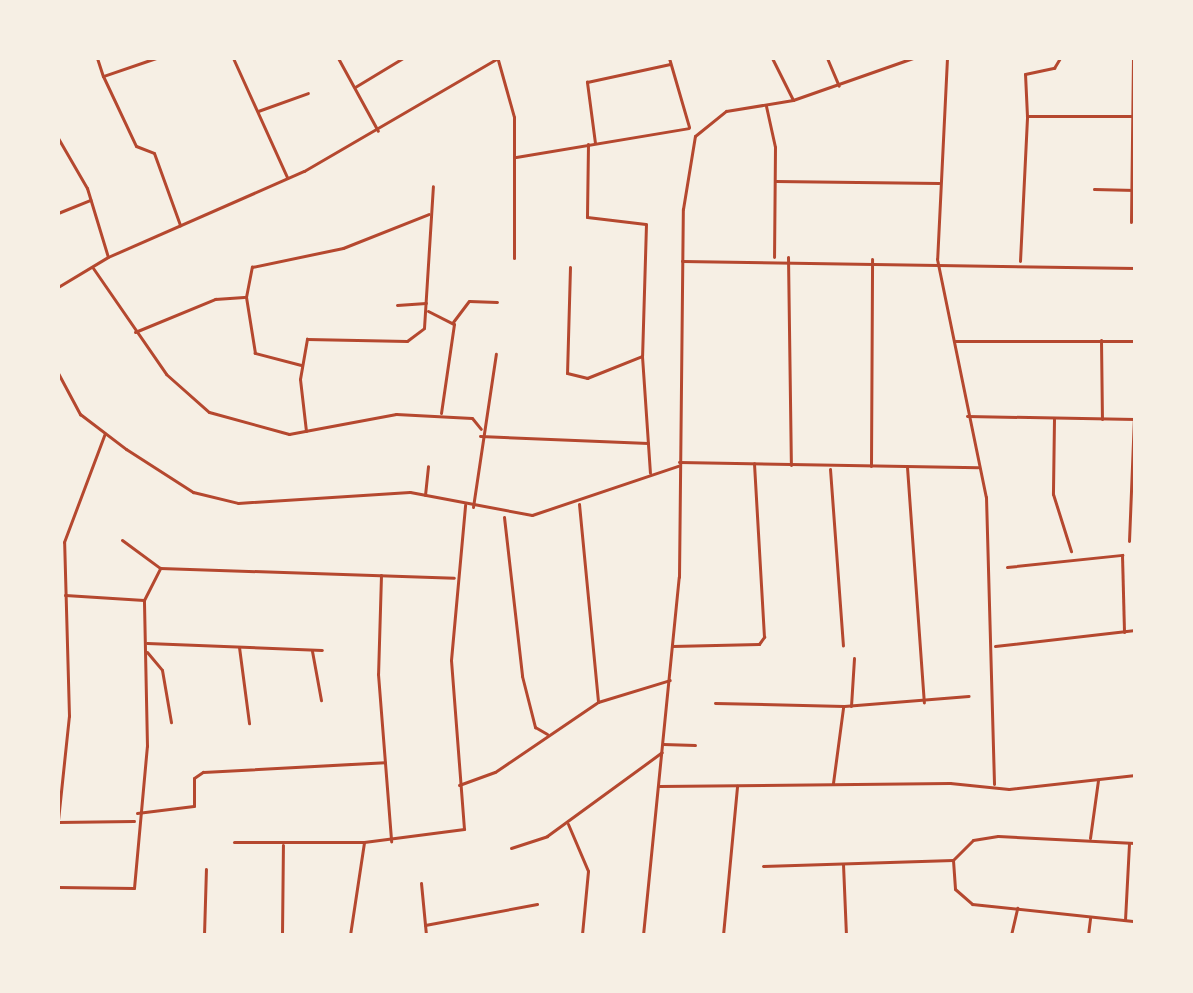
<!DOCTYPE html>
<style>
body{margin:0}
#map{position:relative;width:1193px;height:993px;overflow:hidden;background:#f6efe4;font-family:"Varela Round",sans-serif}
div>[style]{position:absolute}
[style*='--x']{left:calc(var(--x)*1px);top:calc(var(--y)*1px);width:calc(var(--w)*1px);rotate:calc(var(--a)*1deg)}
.minor>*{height:3px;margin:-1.5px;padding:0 1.5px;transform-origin:1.5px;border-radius:1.5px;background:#b5482f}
span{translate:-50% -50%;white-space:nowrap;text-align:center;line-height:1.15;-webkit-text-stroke:8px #f6efe4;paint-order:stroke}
.frame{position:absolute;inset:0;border:60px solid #f6efe4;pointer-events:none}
</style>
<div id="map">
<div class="minor">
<div style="--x:97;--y:58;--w:19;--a:72"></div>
<div style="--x:156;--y:58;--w:56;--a:161.2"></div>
<div style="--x:103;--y:76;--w:77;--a:64.8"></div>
<div style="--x:136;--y:146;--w:19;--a:21"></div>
<div style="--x:154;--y:153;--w:77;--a:70.1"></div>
<div style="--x:233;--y:58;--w:131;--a:65.6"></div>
<div style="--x:338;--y:58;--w:83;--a:61.3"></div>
<div style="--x:669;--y:58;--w:72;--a:73.8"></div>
<div style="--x:772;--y:58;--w:47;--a:63.4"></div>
<div style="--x:827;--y:58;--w:30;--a:67"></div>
<div style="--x:947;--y:58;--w:201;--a:92.8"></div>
<div style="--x:937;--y:259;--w:243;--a:78.4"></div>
<div style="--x:986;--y:497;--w:287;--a:88.4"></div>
<div style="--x:498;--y:60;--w:59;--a:74.3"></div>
<div style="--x:514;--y:117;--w:141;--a:90"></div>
<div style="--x:355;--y:87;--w:56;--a:-31.1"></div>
<div style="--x:766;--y:106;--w:42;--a:77.6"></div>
<div style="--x:775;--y:147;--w:110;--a:90.5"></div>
<div style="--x:258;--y:111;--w:53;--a:-19.8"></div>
<div style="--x:1027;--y:116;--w:42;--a:-92.7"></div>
<div style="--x:1025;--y:74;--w:30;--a:-12"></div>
<div style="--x:1054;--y:68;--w:12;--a:-59"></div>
<div style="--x:58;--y:138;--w:58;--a:59.9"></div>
<div style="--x:87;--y:188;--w:72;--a:73.1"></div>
<div style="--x:595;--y:143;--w:62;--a:-97.5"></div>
<div style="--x:587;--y:82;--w:85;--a:-12.2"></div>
<div style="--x:588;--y:144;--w:73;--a:90.8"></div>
<div style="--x:587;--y:217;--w:59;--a:6.8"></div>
<div style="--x:646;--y:224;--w:132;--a:91.7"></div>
<div style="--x:642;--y:356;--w:117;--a:86.1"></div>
<div style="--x:516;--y:157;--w:175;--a:-9.5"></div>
<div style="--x:775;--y:181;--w:164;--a:0.7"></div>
<div style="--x:1094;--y:189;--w:41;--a:1.4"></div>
<div style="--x:58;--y:213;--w:35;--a:-22"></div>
<div style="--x:1131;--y:222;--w:164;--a:-89.3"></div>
<div style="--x:788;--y:257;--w:208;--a:89.2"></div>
<div style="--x:682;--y:261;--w:453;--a:0.9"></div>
<div style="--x:1020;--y:261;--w:145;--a:-87.2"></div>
<div style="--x:1027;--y:116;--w:108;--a:0"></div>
<div style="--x:570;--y:267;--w:106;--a:91.6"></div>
<div style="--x:567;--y:373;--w:21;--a:14"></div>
<div style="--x:587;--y:378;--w:59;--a:-21.8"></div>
<div style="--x:93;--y:268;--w:129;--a:55.4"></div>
<div style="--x:166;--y:374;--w:57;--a:41.5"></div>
<div style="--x:209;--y:412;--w:83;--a:15.4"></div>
<div style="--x:289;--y:434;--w:109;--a:-10.6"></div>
<div style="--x:396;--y:414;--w:76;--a:3"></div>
<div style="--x:472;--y:418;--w:14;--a:51"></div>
<div style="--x:58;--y:287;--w:58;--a:-31"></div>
<div style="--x:108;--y:257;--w:214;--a:-23.7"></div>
<div style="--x:304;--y:171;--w:225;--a:-30.2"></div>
<div style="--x:397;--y:305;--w:29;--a:-4"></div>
<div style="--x:428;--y:311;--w:29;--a:27"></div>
<div style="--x:454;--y:324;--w:90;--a:98.3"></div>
<div style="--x:453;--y:322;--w:26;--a:-53"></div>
<div style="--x:469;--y:301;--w:28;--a:2"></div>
<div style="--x:135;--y:332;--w:87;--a:-22.4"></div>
<div style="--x:215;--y:299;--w:29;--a:-4"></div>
<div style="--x:1101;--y:340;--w:79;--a:89.3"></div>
<div style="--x:955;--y:341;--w:180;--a:0"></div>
<div style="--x:301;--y:365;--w:48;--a:-165.4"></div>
<div style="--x:255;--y:353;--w:57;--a:-99.1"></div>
<div style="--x:246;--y:297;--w:31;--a:-79"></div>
<div style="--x:252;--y:267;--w:93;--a:-11.8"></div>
<div style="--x:343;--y:248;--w:92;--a:-21.6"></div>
<div style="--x:58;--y:373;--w:47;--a:61.8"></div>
<div style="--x:80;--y:414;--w:58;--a:37.3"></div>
<div style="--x:126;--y:449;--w:80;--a:32.7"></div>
<div style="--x:193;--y:492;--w:46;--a:13.7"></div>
<div style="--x:238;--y:503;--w:172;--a:-3.7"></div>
<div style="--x:410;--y:492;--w:124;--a:10.7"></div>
<div style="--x:532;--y:515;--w:154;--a:-18.6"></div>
<div style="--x:967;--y:416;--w:168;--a:1"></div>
<div style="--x:1054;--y:419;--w:75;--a:90.8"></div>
<div style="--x:1053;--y:494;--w:60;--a:72.5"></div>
<div style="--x:306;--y:431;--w:52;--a:-96.6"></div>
<div style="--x:300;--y:379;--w:41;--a:-80.1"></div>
<div style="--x:307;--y:339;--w:100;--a:1.1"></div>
<div style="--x:407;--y:341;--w:21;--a:-37"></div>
<div style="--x:424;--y:328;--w:142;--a:-86.4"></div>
<div style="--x:480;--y:436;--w:168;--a:2.4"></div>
<div style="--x:679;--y:462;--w:299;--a:1"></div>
<div style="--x:871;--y:466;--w:207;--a:-89.7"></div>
<div style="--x:907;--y:467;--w:236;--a:85.9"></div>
<div style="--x:830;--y:469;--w:177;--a:85.8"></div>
<div style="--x:425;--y:495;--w:29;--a:-84"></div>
<div style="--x:579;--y:504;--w:199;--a:84.5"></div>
<div style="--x:473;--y:507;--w:155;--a:-81.5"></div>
<div style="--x:504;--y:517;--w:160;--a:83.5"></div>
<div style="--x:522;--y:676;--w:53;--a:75.7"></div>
<div style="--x:535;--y:727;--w:14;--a:30"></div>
<div style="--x:122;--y:540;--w:47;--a:36.4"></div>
<div style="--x:160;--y:568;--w:294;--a:1.9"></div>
<div style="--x:1129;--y:541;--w:122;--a:-87.7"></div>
<div style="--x:1007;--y:567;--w:116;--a:-6"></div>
<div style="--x:1122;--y:555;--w:77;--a:88.5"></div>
<div style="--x:381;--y:575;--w:99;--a:91.7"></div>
<div style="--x:378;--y:674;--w:168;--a:85.5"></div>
<div style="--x:65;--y:595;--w:79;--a:3.6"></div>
<div style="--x:147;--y:643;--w:175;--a:2.3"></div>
<div style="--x:672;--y:646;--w:87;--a:-1.3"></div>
<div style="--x:759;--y:644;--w:9;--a:-54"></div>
<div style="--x:764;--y:637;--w:174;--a:-93.3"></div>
<div style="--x:995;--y:646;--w:141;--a:-6.5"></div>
<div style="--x:239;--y:647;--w:77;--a:82.5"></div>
<div style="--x:312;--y:651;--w:50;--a:79.6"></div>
<div style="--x:147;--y:652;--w:23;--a:50"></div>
<div style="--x:162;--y:670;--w:53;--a:80.2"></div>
<div style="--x:715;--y:703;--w:129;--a:1.3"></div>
<div style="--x:844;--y:706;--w:125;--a:-4.6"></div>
<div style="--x:851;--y:706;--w:48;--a:-86.4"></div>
<div style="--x:663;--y:744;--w:32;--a:2"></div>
<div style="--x:833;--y:783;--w:76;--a:-82.4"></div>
<div style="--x:459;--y:785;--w:38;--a:-20"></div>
<div style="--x:495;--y:772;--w:125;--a:-34.2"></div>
<div style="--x:598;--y:702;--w:75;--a:-17"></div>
<div style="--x:659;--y:786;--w:291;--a:-0.6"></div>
<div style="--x:950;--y:783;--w:59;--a:5.8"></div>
<div style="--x:1009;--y:789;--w:127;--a:-6.3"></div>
<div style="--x:137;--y:813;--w:57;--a:-7"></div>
<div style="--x:194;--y:806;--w:28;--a:-90"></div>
<div style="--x:194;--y:778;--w:11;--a:-34"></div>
<div style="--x:203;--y:772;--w:182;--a:-3.1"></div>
<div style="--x:58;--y:820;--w:105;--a:-84"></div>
<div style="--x:69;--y:716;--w:174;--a:-91.6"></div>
<div style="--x:64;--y:542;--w:116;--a:-69.4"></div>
<div style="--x:58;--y:822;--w:76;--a:-0.8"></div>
<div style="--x:568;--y:824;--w:51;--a:66.9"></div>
<div style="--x:588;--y:871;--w:64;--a:95.4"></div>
<div style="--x:1090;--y:838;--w:59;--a:-82.1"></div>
<div style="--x:234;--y:842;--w:130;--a:0"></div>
<div style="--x:364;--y:842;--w:101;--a:-7.4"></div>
<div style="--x:464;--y:829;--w:169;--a:-94.4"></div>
<div style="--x:451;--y:660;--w:156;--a:-84.8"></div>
<div style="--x:511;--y:848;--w:38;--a:-18"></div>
<div style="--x:547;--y:836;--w:142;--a:-36.1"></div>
<div style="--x:953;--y:860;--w:29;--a:86"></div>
<div style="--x:955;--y:889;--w:23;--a:41"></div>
<div style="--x:972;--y:904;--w:164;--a:6"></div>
<div style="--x:843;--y:864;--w:71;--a:87.6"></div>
<div style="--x:763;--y:866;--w:190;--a:-1.8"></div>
<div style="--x:953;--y:860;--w:28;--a:-45"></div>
<div style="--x:973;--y:840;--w:25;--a:-9"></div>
<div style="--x:998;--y:836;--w:137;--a:2.9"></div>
<div style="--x:421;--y:883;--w:52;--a:84.5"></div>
<div style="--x:58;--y:887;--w:76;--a:0.8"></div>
<div style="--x:134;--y:888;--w:143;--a:-84.8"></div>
<div style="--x:147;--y:746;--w:146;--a:-91.2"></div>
<div style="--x:144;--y:600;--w:36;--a:-63"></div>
<div style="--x:1125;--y:920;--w:76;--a:-87"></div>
<div style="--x:425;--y:925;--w:114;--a:-10.6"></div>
<div style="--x:204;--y:935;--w:66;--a:-88.3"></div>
<div style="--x:282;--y:935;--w:90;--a:-89.4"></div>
<div style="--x:350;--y:935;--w:94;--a:-81.4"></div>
<div style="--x:643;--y:935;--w:360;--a:-84.3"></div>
<div style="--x:679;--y:577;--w:368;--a:-89.4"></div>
<div style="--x:683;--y:209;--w:74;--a:-80.7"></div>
<div style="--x:695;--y:136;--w:40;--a:-39"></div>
<div style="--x:726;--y:111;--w:68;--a:-9.3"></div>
<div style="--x:793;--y:100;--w:127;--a:-19.3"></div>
<div style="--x:723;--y:935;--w:150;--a:-84.6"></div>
<div style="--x:1011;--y:935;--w:28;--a:-77"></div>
<div style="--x:1088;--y:935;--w:17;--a:-83"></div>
</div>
<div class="frame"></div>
</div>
